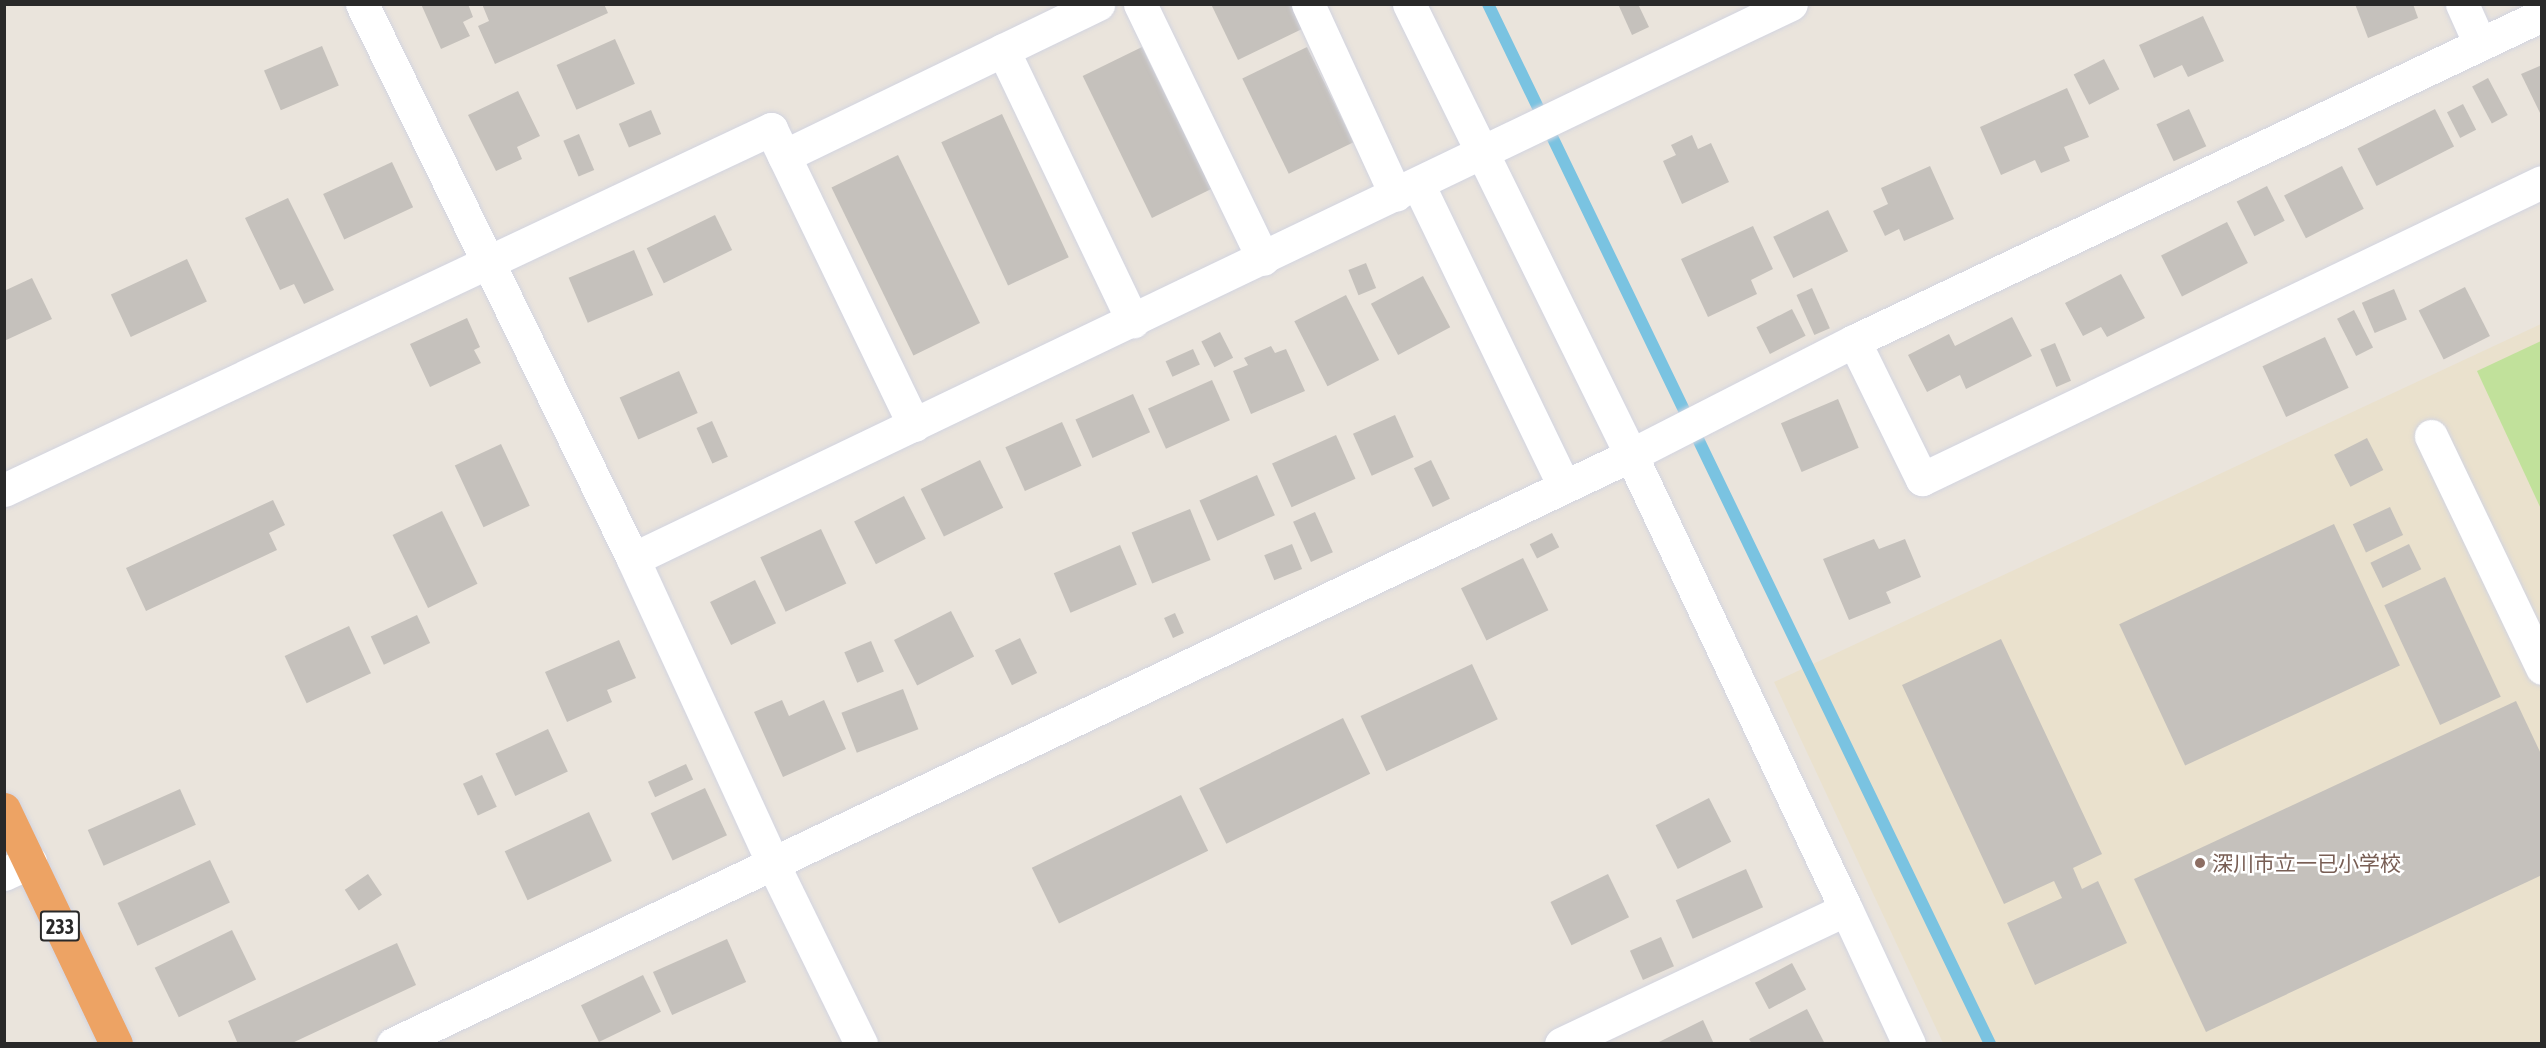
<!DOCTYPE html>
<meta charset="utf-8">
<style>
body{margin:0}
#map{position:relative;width:2546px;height:1048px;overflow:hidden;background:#eae4dc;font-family:"Asap Condensed","Noto Sans JP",sans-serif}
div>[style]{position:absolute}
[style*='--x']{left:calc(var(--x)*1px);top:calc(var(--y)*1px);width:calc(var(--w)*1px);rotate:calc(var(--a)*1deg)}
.education>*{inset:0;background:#eae1cd}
.pitch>*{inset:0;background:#c1e19b}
.stream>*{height:12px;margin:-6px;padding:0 6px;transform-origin:6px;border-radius:6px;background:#7ac3e1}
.building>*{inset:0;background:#c5c1bc;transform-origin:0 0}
.roads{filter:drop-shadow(0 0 2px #d2d4e0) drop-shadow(0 0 2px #d2d4e0)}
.minor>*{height:33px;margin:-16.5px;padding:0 16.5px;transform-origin:16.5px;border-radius:16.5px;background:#fff}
.highway>*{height:33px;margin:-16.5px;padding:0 16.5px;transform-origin:16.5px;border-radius:16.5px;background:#eda364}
.dots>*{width:16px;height:16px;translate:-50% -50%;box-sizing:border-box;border:3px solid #fff;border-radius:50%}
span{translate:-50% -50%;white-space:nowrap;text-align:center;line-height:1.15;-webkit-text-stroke:5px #fff;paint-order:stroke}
.shield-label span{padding:2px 4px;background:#fff;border:2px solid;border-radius:4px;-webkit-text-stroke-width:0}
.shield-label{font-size:20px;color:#292929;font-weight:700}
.education-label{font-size:21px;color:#785e54}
.left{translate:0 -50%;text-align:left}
.frame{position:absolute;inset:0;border:6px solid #292929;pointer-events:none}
</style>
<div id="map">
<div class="education">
<div style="clip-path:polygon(2541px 324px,2541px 1043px,1943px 1043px,1774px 682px)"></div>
</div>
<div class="pitch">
<div style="clip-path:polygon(2541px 341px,2541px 509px,2477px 371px)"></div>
</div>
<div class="stream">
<div style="--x:1488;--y:4;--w:1155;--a:64.23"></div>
</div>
<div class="building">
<div style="clip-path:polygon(421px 4px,468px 4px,473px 17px,463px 22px,470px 36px,441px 49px)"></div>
<div style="clip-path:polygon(482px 4px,604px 4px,608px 13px,495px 64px,478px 26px,489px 21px)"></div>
<div style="clip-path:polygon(1211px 4px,1291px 4px,1302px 29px,1238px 60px)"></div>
<div style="clip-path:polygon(1618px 4px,1638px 4px,1649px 27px,1632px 35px)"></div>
<div style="clip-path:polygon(2355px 4px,2413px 4px,2418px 18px,2368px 38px)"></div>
<div style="clip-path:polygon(2203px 16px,2224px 61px,2188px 77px,2182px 65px,2154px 78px,2139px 45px)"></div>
<div style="left:615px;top:39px;width:49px;height:64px;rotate:66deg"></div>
<div style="left:322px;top:46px;width:43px;height:63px;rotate:67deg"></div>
<div style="left:1142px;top:47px;width:158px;height:66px;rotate:64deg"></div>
<div style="left:1307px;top:47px;width:106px;height:72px;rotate:64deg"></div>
<div style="left:2104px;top:59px;width:34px;height:34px;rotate:63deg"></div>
<div style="clip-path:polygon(2542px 65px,2542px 117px,2521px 74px)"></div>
<div style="left:2488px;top:78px;width:42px;height:18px;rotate:62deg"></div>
<div style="clip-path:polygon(2067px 88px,2089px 137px,2064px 147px,2070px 161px,2041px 173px,2035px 160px,2001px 175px,1980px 127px)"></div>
<div style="clip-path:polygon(518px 91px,540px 136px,517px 147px,522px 159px,496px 171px,468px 115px)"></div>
<div style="left:2463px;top:104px;width:29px;height:18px;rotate:63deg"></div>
<div style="left:2189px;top:109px;width:41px;height:36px;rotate:65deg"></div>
<div style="left:2435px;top:109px;width:42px;height:87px;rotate:63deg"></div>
<div style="left:651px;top:110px;width:26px;height:35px;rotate:67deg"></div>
<div style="left:1002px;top:114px;width:158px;height:67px;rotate:65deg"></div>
<div style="left:579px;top:134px;width:39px;height:17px;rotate:67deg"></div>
<div style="clip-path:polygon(1692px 135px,1698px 149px,1711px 143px,1729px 182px,1682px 204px,1663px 161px,1676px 155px,1671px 145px)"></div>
<div style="left:898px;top:155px;width:187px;height:74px;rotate:64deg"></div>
<div style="left:392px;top:162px;width:50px;height:76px;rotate:65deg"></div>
<div style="clip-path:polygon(1930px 166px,1954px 219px,1904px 241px,1899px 229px,1885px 236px,1873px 211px,1888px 204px,1881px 188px)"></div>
<div style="left:2342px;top:166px;width:48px;height:65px;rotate:63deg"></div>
<div style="left:2267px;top:186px;width:39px;height:34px;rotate:63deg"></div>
<div style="clip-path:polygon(288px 198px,334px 290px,304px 304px,294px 284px,280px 290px,245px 218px)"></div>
<div style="left:1828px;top:210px;width:46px;height:61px;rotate:64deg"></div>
<div style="left:715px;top:215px;width:39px;height:76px;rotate:64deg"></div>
<div style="left:2227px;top:222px;width:46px;height:74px;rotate:63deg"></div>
<div style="clip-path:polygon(1753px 226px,1773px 269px,1751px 280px,1757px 294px,1708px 317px,1681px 259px)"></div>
<div style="left:634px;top:250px;width:49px;height:71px;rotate:67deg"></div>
<div style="left:187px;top:259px;width:47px;height:84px;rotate:65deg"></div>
<div style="left:1366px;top:263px;width:27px;height:19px;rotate:68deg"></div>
<div style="clip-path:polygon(2121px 274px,2145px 318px,2107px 337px,2101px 327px,2083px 336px,2065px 303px)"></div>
<div style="left:1423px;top:276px;width:58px;height:59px;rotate:62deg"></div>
<div style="clip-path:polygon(32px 278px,52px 319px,4px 341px,4px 291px)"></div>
<div style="left:2465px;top:287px;width:55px;height:52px;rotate:63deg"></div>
<div style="left:1812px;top:288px;width:44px;height:17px;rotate:66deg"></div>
<div style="left:2394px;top:289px;width:33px;height:35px;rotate:67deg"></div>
<div style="left:1346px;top:295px;width:73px;height:58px;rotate:63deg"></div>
<div style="left:1792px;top:309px;width:30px;height:40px;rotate:63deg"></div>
<div style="left:2354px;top:310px;width:42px;height:19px;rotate:63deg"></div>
<div style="clip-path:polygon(2012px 317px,2032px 356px,1966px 389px,1960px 375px,1927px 392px,1908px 355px,1949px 334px,1955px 346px)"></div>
<div style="clip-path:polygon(467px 318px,480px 347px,474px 350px,481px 363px,430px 387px,410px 344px)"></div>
<div style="left:1220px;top:332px;width:29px;height:21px;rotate:63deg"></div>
<div style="left:2325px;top:337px;width:56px;height:69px;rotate:65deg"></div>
<div style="left:2055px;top:343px;width:41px;height:16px;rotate:67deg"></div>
<div style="clip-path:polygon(1271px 346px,1275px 353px,1286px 349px,1305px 391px,1251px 414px,1233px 371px,1248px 365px,1244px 358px)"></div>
<div style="left:1193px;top:349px;width:17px;height:30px;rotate:66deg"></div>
<div style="left:679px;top:371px;width:46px;height:65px;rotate:66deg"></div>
<div style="left:1212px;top:380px;width:44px;height:70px;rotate:66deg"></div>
<div style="left:1133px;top:394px;width:42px;height:63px;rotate:66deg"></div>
<div style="left:1838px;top:399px;width:53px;height:62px;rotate:67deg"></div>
<div style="left:1395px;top:415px;width:46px;height:46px;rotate:66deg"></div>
<div style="left:712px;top:421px;width:39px;height:17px;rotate:66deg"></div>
<div style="left:1062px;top:422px;width:48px;height:62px;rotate:66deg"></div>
<div style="left:1336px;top:435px;width:48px;height:70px;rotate:66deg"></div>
<div style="left:2367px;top:438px;width:36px;height:37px;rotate:63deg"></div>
<div style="left:501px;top:444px;width:68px;height:51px;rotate:65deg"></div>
<div style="left:980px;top:460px;width:53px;height:66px;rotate:64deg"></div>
<div style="left:1431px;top:460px;width:43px;height:19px;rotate:64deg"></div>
<div style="left:1257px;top:475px;width:44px;height:63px;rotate:66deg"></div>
<div style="left:904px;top:496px;width:48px;height:56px;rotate:63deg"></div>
<div style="clip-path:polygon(273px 500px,285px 525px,269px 533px,277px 550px,146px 611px,126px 568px)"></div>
<div style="left:2390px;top:507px;width:31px;height:41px;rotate:65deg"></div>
<div style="left:1190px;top:509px;width:55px;height:63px;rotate:68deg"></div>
<div style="left:442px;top:511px;width:81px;height:55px;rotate:64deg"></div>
<div style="left:1315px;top:512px;width:44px;height:24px;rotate:66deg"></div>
<div style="left:2334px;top:524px;width:156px;height:237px;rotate:65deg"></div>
<div style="left:821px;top:529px;width:60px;height:67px;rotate:65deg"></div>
<div style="left:1552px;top:533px;width:16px;height:25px;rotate:63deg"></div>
<div style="clip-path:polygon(1874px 539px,1879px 549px,1905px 539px,1921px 577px,1886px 592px,1891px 603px,1849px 620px,1823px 559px)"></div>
<div style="left:1292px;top:544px;width:27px;height:30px;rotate:68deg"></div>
<div style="left:2409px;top:544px;width:28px;height:43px;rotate:64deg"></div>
<div style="left:1120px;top:545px;width:43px;height:72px;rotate:67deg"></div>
<div style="left:1523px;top:558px;width:58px;height:69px;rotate:64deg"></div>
<div style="left:2445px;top:577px;width:132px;height:67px;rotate:65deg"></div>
<div style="left:755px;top:580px;width:48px;height:50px;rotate:64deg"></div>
<div style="left:951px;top:611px;width:51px;height:64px;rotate:63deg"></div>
<div style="left:1175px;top:613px;width:22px;height:12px;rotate:66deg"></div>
<div style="left:417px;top:615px;width:31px;height:51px;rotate:65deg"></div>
<div style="left:349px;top:626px;width:52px;height:71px;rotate:65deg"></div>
<div style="left:1020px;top:638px;width:39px;height:28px;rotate:64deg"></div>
<div style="clip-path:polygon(2001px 639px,2102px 854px,2073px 868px,2082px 889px,2098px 881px,2127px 943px,2035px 985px,2007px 923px,2062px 898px,2054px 881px,2004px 904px,1902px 685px)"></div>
<div style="clip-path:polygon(619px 640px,636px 678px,607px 690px,612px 702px,567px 722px,545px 672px)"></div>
<div style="left:871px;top:641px;width:33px;height:29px;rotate:67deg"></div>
<div style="left:1472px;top:664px;width:61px;height:123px;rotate:65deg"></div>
<div style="left:903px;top:689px;width:43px;height:66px;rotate:69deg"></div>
<div style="clip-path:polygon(782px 700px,789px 716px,824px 700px,846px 749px,783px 777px,754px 712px)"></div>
<div style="clip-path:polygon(2516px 701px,2542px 756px,2542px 875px,2206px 1032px,2134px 879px)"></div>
<div style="left:1343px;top:718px;width:62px;height:160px;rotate:64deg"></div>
<div style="left:548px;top:729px;width:47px;height:58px;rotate:65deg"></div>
<div style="left:686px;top:764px;width:17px;height:42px;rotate:65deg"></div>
<div style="left:482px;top:775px;width:35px;height:21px;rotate:65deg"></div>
<div style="left:705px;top:788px;width:52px;height:60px;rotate:65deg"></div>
<div style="left:180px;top:789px;width:39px;height:101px;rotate:66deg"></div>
<div style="left:1181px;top:795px;width:62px;height:166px;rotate:64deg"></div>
<div style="left:1709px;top:798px;width:49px;height:60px;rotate:63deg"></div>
<div style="left:589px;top:812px;width:54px;height:93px;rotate:65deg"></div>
<div style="left:210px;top:860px;width:47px;height:102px;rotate:65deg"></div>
<div style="left:1746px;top:869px;width:42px;height:77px;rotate:66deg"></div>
<div style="left:368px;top:874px;width:25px;height:28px;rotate:56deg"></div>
<div style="left:1608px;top:874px;width:48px;height:64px;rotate:64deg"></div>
<div style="left:232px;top:930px;width:55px;height:86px;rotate:64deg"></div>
<div style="left:1661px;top:937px;width:32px;height:34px;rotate:66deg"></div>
<div style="left:727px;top:939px;width:47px;height:81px;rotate:66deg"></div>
<div style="clip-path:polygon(397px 943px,416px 985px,290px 1044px,238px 1044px,228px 1021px)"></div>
<div style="left:1792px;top:963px;width:30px;height:42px;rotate:62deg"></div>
<div style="left:643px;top:975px;width:41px;height:69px;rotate:64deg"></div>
<div style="clip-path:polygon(1807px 1009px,1825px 1044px,1752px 1044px,1749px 1039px)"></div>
<div style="clip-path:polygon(1703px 1020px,1714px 1044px,1655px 1044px)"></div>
</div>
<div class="roads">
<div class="minor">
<div style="--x:362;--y:4;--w:618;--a:63.97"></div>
<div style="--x:633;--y:559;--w:336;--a:65.3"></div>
<div style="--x:773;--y:864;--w:200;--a:63.9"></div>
<div style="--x:1140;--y:4;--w:283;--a:64.2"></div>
<div style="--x:1308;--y:4;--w:210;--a:65.3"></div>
<div style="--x:1409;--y:4;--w:503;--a:63.79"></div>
<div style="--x:1631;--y:455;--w:502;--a:64.66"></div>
<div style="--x:2462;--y:4;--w:44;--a:65.8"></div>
<div style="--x:1003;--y:50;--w:301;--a:64.4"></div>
<div style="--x:784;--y:156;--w:349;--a:-25.8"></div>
<div style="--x:1418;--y:184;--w:335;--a:64.2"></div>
<div style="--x:1854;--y:341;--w:154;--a:63.8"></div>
<div style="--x:1922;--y:479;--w:687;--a:-25.6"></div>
<div style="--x:2431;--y:436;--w:257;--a:64.4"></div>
<div style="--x:4;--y:490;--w:848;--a:-25.2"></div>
<div style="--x:771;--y:129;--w:329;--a:64.2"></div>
<div style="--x:633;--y:559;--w:1284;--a:-25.61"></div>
<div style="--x:4;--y:874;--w:29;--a:-25"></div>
<div style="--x:393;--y:1044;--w:1371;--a:-25.44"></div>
<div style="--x:1631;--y:455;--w:250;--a:-27.1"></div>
<div style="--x:1854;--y:341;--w:761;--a:-25.35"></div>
<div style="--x:1561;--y:1044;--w:315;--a:-25.3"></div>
<div style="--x:1846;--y:909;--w:149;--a:65"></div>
</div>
<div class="highway">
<div style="--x:4;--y:809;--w:260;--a:64.5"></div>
</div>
</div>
<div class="dots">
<div style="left:2200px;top:863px;background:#8d6e63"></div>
</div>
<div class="shield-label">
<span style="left:60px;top:926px">233</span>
</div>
<div class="education-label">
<span class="left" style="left:2212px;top:863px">深川市立一已小学校</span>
</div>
<div class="frame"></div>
</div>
